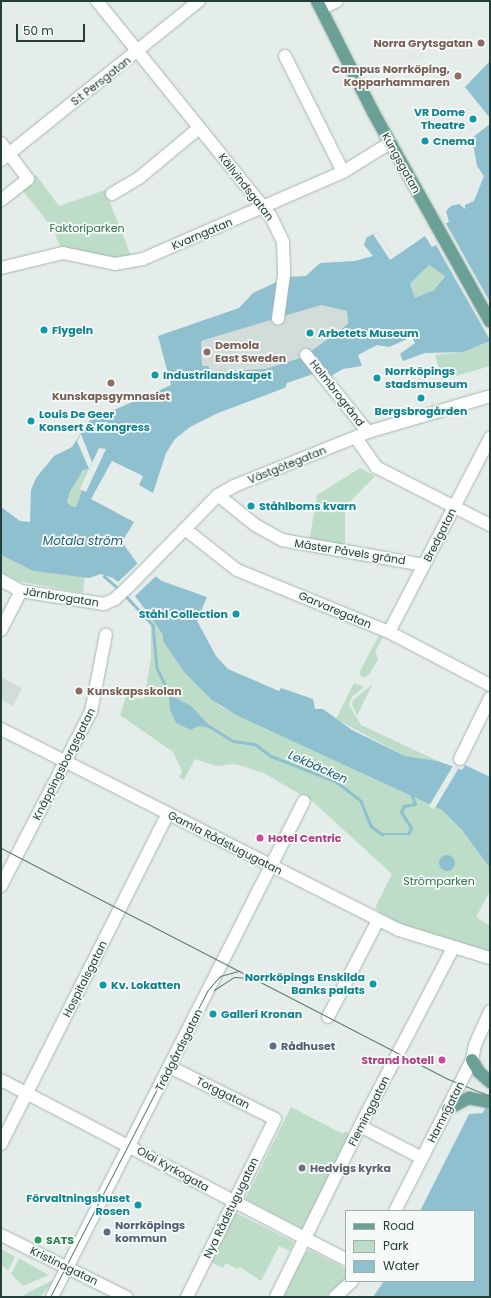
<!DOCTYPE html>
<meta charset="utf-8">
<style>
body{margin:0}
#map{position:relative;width:491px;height:1298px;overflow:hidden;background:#e4edea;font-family:Poppins,sans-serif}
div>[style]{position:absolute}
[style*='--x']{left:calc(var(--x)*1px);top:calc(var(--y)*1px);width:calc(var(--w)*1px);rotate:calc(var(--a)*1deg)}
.built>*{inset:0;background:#d2ddd9}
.green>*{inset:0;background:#beddc9}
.water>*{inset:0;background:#8fc0cf}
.round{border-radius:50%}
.pier>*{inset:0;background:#e4edea;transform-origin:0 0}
.stream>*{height:2.5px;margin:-1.25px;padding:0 1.25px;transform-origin:1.25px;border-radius:1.25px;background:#8fc0cf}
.roads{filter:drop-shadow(0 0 1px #a7b5b1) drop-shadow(0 0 1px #a7b5b1)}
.minor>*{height:12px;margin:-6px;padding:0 6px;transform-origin:6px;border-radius:6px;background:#fff}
.major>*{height:12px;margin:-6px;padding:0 6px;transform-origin:6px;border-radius:6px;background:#6ba097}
.tram>*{height:1px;margin:-0.5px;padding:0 0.5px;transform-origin:0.5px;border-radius:0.5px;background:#5f7974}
.dots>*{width:11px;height:11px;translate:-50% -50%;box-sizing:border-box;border:2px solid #f5f9f7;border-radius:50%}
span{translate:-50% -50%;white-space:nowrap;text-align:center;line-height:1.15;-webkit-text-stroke:3.5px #f5f9f7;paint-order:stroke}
.education-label{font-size:11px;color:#785e54;font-weight:700}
.right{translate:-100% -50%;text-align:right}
.left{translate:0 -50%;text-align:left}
.street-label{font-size:11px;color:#243e39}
.culture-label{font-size:11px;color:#0d838f;font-weight:700}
.park-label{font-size:11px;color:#307350}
.hotel-label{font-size:11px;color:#b23c85;font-weight:700}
.service-label{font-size:11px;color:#4e5e75;font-weight:700}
.worship-label{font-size:11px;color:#5b616d;font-weight:700}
.leisure-label{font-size:11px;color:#27864d;font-weight:700}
.water-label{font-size:12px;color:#206178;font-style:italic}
.frame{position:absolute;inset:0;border:2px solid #243e39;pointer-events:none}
.legend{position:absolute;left:345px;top:1210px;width:130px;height:72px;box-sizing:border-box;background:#f5f9f7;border:1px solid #a1aeab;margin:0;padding:5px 7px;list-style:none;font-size:12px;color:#243e39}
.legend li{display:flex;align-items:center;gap:8px;height:20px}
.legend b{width:20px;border:1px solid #a1aeab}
.scale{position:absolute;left:16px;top:24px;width:69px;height:18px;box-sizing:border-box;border:2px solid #243e39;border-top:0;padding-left:5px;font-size:12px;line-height:14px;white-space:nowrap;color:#243e39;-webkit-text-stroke:3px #f5f9f7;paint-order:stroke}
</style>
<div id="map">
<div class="built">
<div style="clip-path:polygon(321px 305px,347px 311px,348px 324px,303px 357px,265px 369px,230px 371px,218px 383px,202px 367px,201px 342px,204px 340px)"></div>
<div style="clip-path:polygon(1px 677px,22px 688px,13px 706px,1px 700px)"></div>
</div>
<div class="green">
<div style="clip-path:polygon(36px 175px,59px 206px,105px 190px,133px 261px,63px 253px,53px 229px,20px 187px)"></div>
<div style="clip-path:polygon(429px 265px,445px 275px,434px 290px,415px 298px,410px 284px)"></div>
<div style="clip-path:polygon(490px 341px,490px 366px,442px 380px,435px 355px,463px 352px)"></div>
<div style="clip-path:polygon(229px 369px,218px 383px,208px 370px)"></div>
<div style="clip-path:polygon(360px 468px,375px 476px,345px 507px,345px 548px,309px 542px,317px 495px)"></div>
<div style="clip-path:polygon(89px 469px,80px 489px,82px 490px,76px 507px,71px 506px,67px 502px,70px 492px,83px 470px)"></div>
<div style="clip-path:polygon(1px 555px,33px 571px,85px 577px,83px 593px,18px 581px,1px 572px)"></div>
<div style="clip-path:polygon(151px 617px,163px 635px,163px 641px,184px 672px,221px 707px,442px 810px,462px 830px,490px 868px,490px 891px,476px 917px,490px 926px,490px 952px,410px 928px,383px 915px,375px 908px,392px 874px,313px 802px,264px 773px,235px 764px,216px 766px,195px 759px,184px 780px,179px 778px,182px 771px,173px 752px,120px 715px,126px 697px,144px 699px,151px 658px)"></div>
<div style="clip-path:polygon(379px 635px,383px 637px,375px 652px,378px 659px,369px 675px,363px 678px,359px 673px)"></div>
<div style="clip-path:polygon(354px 683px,364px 687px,352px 697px,349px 705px,361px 725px,438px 761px,405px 756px,336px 719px)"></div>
<div style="clip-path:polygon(373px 684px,366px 697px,357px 716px,352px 704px,353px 700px)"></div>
<div style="clip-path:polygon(291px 1107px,343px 1134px,345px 1131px,351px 1134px,303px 1229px,245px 1199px)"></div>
<div style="clip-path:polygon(236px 1213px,294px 1242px,290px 1251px,279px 1246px,261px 1281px,240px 1267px,238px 1269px,226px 1263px,223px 1268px,211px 1262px)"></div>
<div style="clip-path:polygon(1px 1249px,15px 1257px,8px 1271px,1px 1264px)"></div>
<div style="clip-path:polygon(310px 1250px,346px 1269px,346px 1279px,325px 1297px,283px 1297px,306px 1252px)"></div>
<div style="clip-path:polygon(19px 1259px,20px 1259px,49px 1275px,23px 1286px,11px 1274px)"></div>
<div style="clip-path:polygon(55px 1279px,40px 1297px,23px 1297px,25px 1294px)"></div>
</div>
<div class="water">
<div style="clip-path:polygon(490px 61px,490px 118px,465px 87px)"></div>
<div style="clip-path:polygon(evenodd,490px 124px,490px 341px,463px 352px,425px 353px,403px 361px,400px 354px,415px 343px,412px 337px,389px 347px,377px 345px,358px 355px,362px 366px,343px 369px,331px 376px,316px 376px,218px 413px,190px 427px,175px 439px,166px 453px,153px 493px,139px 485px,143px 476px,112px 461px,91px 499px,134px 522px,122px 542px,137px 563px,162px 581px,207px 597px,197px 621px,216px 656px,228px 669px,279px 691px,281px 688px,313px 699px,315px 709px,323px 709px,352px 730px,405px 756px,438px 761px,462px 770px,465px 765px,490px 777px,490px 868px,462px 830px,442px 810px,238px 716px,212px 700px,184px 672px,163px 641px,163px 635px,151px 617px,134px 595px,113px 578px,101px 574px,89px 578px,33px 571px,1px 555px,1px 507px,20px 521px,30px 522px,31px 490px,36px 478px,54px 456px,72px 447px,89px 421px,171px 385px,158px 336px,239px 308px,253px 293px,287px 277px,306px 276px,320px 263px,355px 261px,373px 256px,364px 245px,366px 238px,377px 232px,392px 254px,426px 230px,449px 222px,446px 211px,451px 206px,459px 204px,465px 209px,465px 205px,474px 201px,484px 176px,477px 166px,472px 138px,490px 124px,429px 265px,445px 276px,434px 290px,415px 298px,410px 284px,429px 265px,490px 124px,321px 305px,347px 311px,348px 324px,303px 357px,265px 369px,229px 371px,218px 383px,208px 366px,202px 366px,201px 342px,204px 340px,321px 305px,490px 124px,99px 448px,106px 449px,86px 492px,82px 490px,76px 507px,71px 506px,67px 502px,70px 492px,83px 470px,89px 469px,99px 448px)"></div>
<div style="clip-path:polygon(172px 696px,191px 706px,212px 728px,198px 726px,191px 730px,176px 723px,170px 710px,169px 698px)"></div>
<div class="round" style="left:439px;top:855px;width:16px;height:16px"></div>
<div style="clip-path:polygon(490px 1098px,490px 1297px,373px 1297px,384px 1281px,474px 1281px,474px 1211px,420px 1211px,469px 1114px,483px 1113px)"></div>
</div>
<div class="pier">
<div style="clip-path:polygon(444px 220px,490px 302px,490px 340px,436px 245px,432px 247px,425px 236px,390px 260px,373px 234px,377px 232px,392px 254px,426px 228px)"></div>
<div style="clip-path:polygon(316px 373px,321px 378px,285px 388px,287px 383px)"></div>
<div style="clip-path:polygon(81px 434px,92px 462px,89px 469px,77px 441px)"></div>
<div style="clip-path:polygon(139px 562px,156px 576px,133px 598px,116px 584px)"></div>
<div style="left:453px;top:766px;width:6px;height:47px;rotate:31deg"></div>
</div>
<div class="stream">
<div style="--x:104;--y:576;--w:21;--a:41"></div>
<div style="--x:125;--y:595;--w:41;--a:47"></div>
<div style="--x:153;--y:625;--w:43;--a:84.7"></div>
<div style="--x:157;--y:668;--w:34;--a:64"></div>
<div style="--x:209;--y:726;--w:28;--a:32"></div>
<div style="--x:233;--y:741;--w:22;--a:8"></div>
<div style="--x:255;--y:744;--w:20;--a:37"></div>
<div style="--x:271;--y:756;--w:71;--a:21.5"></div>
<div style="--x:337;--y:782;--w:31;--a:38"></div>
<div style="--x:361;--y:801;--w:27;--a:68"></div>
<div style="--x:371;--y:826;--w:14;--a:36"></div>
<div style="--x:382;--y:834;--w:26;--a:0"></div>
<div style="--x:408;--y:834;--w:7;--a:-63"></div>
<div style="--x:411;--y:828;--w:19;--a:-122"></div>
<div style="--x:401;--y:812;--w:7;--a:-63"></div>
<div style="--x:404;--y:806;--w:11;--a:-10"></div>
<div style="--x:415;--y:804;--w:8;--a:-113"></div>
</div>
<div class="roads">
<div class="minor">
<div style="--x:97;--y:1;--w:277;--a:51.1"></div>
<div style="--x:271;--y:217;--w:28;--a:64"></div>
<div style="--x:283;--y:242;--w:33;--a:88"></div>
<div style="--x:284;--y:275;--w:44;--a:97.8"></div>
<div style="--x:321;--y:9;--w:18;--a:-27"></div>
<div style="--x:285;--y:56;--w:130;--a:63.4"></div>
<div style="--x:1;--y:143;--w:45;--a:53.1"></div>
<div style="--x:28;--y:179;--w:34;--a:142"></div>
<div style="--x:1;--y:160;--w:254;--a:-38.8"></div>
<div style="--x:112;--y:194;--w:31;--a:-31"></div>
<div style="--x:139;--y:178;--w:78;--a:-39.8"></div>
<div style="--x:1;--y:268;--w:64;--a:-13.6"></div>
<div style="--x:63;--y:253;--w:53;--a:11.9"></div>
<div style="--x:115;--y:264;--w:28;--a:-10"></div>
<div style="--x:143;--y:259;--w:218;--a:-23.5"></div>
<div style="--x:343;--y:172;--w:55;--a:-31.7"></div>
<div style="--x:306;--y:355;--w:99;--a:51.2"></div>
<div style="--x:356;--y:438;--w:35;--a:55"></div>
<div style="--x:376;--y:467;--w:128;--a:27"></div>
<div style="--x:218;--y:495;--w:48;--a:39"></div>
<div style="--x:255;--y:525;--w:31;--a:29"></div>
<div style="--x:282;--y:540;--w:144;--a:10"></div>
<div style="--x:185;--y:529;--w:66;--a:38.3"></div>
<div style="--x:237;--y:570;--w:164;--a:22.2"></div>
<div style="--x:389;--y:632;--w:114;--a:27.7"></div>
<div style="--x:1;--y:580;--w:23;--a:29"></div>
<div style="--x:21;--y:591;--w:84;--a:8.9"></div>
<div style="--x:104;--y:604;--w:12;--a:-24"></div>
<div style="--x:115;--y:599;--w:19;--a:-43"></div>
<div style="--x:129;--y:586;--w:127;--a:-45.6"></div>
<div style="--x:218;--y:495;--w:18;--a:-29"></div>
<div style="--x:234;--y:486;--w:144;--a:-21.9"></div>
<div style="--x:368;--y:432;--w:127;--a:-16.4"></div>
<div style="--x:1;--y:630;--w:44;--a:-62.9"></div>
<div style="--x:389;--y:632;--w:219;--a:-62.5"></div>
<div style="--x:1;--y:729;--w:446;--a:26.8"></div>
<div style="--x:399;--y:930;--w:95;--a:17.1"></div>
<div style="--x:460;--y:759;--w:68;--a:-63.8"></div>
<div style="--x:1;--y:886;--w:196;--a:-62.7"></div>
<div style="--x:91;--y:712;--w:79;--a:-79.1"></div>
<div style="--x:328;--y:1017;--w:109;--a:-62.7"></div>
<div style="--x:170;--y:1067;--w:117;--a:26.3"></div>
<div style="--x:275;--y:1119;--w:199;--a:116.3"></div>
<div style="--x:1;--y:1080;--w:388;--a:27.5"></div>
<div style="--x:360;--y:1126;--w:70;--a:27.3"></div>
<div style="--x:1;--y:1144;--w:370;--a:-63.2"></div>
<div style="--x:395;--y:1211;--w:169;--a:-63"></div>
<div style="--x:472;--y:1060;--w:15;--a:-79"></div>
<div style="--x:475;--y:1045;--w:37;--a:-66"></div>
<div style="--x:1;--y:1235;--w:140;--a:26.4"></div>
<div style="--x:52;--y:1297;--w:556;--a:-63.07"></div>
<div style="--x:276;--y:1297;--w:191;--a:-63.8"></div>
<div style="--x:360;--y:1126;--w:201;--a:-62.4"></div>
<div style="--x:335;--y:1297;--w:23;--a:-43"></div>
</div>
<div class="major">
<div style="--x:317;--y:1;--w:124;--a:63.2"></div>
<div style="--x:373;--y:112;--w:240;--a:60.8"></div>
<div style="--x:472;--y:1060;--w:14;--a:60"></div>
<div style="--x:479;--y:1072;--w:15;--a:42"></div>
<div style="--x:448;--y:1109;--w:24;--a:-28"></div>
<div style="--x:469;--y:1098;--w:21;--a:11"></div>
</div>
</div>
<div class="tram">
<div style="--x:1;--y:848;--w:503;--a:27.33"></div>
<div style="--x:448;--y:1079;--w:45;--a:22"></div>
<div style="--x:214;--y:990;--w:24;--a:-33"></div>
<div style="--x:234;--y:977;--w:16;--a:4"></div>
<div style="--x:50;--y:1297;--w:344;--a:-62.8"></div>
<div style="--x:207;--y:991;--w:20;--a:-49"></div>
<div style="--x:220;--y:976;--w:20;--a:-15"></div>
</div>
<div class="dots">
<div style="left:481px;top:43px;background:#8d6e63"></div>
<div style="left:458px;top:76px;background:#8d6e63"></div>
<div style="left:473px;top:119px;background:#0f9aa8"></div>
<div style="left:425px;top:141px;background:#0f9aa8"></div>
<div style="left:44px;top:330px;background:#0f9aa8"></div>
<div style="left:310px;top:333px;background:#0f9aa8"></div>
<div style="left:207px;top:352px;background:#8d6e63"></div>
<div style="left:155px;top:375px;background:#0f9aa8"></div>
<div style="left:377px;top:378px;background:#0f9aa8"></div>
<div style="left:111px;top:383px;background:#8d6e63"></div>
<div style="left:421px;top:398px;background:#0f9aa8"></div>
<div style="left:31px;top:421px;background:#0f9aa8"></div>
<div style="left:251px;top:506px;background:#0f9aa8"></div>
<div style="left:236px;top:614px;background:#0f9aa8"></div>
<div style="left:79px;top:691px;background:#8d6e63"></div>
<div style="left:260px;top:838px;background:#d1479c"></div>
<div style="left:373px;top:984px;background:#0f9aa8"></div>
<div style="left:103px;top:985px;background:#0f9aa8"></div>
<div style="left:213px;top:1014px;background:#0f9aa8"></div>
<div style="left:273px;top:1046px;background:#5c6f8a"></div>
<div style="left:442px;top:1060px;background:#d1479c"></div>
<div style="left:302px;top:1168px;background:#6b7280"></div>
<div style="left:138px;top:1205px;background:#0f9aa8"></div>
<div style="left:107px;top:1232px;background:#5c6f8a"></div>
<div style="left:38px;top:1240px;background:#2e9e5b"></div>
</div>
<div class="education-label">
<span class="right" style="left:473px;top:43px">Norra Grytsgatan</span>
<span class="right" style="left:450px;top:76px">Campus Norrköping,<br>Kopparhammaren</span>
<span class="left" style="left:215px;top:352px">Demola<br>East Sweden</span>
<span style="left:111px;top:396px">Kunskapsgymnasiet</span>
<span class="left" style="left:87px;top:691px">Kunskapsskolan</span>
</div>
<div class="street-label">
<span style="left:101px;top:81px;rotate:-38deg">S:t Persgatan</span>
<span style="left:401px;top:163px;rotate:61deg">Kungsgatan</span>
<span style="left:246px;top:187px;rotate:52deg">Källvindsgatan</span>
<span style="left:202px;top:234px;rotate:-23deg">Kvarngatan</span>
<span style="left:337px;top:393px;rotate:52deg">Holmbrogränd</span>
<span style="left:287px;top:465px;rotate:-22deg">Västgötegatan</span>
<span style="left:440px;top:535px;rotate:-63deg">Bredgatan</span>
<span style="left:350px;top:552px;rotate:9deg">Mäster Påvels gränd</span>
<span style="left:61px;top:597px;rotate:9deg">Järnbrogatan</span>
<span style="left:335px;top:610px;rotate:23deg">Garvaregatan</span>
<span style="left:64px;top:764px;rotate:-63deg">Knäppingsborgsgatan</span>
<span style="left:225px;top:843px;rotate:27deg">Gamla Rådstugugatan</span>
<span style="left:85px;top:979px;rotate:-63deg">Hospitalsgatan</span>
<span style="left:179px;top:1050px;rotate:-63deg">Trädgårdsgatan</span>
<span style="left:223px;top:1093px;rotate:26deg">Torggatan</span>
<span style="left:369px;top:1111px;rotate:-63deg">Fleminggatan</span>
<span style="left:446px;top:1112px;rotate:-63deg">Hamngatan</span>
<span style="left:173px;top:1169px;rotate:29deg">Olai Kyrkogata</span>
<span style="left:231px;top:1208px;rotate:-64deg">Nya Rådstugugatan</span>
<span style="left:64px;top:1266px;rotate:26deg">Kristinagatan</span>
</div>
<div class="culture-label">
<span class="right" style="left:465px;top:119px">VR Dome<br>Theatre</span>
<span class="left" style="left:433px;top:141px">Cnema</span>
<span class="left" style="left:52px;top:330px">Flygeln</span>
<span class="left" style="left:318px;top:333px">Arbetets Museum</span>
<span class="left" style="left:385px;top:378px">Norrköpings<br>stadsmuseum</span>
<span class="left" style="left:163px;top:375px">Industrilandskapet</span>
<span style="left:421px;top:411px">Bergsbrogården</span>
<span class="left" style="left:39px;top:421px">Louis De Geer<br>Konsert &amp; Kongress</span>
<span class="left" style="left:259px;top:506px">Ståhlboms kvarn</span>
<span class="right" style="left:228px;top:614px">Ståhl Collection</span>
<span class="right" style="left:365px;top:984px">Norrköpings Enskilda<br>Banks palats</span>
<span class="left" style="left:111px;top:985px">Kv. Lokatten</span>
<span class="left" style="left:221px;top:1014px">Galleri Kronan</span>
<span class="right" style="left:130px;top:1205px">Förvaltningshuset<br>Rosen</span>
</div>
<div class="park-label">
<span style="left:87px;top:228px">Faktoriparken</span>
<span style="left:439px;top:881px">Strömparken</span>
</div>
<div class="hotel-label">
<span class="left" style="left:268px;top:838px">Hotel Centric</span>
<span class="right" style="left:434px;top:1060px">Strand hotell</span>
</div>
<div class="service-label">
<span class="left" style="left:281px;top:1046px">Rådhuset</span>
<span class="left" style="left:115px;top:1232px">Norrköpings<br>kommun</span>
</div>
<div class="worship-label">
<span class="left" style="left:310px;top:1168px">Hedvigs kyrka</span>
</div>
<div class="leisure-label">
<span class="left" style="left:46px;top:1240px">SATS</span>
</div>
<div class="water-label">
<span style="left:83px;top:541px">Motala ström</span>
<span style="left:318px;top:767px;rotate:24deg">Lekbäcken</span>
</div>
<div class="frame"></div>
<ul class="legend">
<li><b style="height:5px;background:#6ba097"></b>Road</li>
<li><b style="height:11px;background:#beddc9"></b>Park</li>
<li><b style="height:11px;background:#8fc0cf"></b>Water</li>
</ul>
<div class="scale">50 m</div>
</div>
